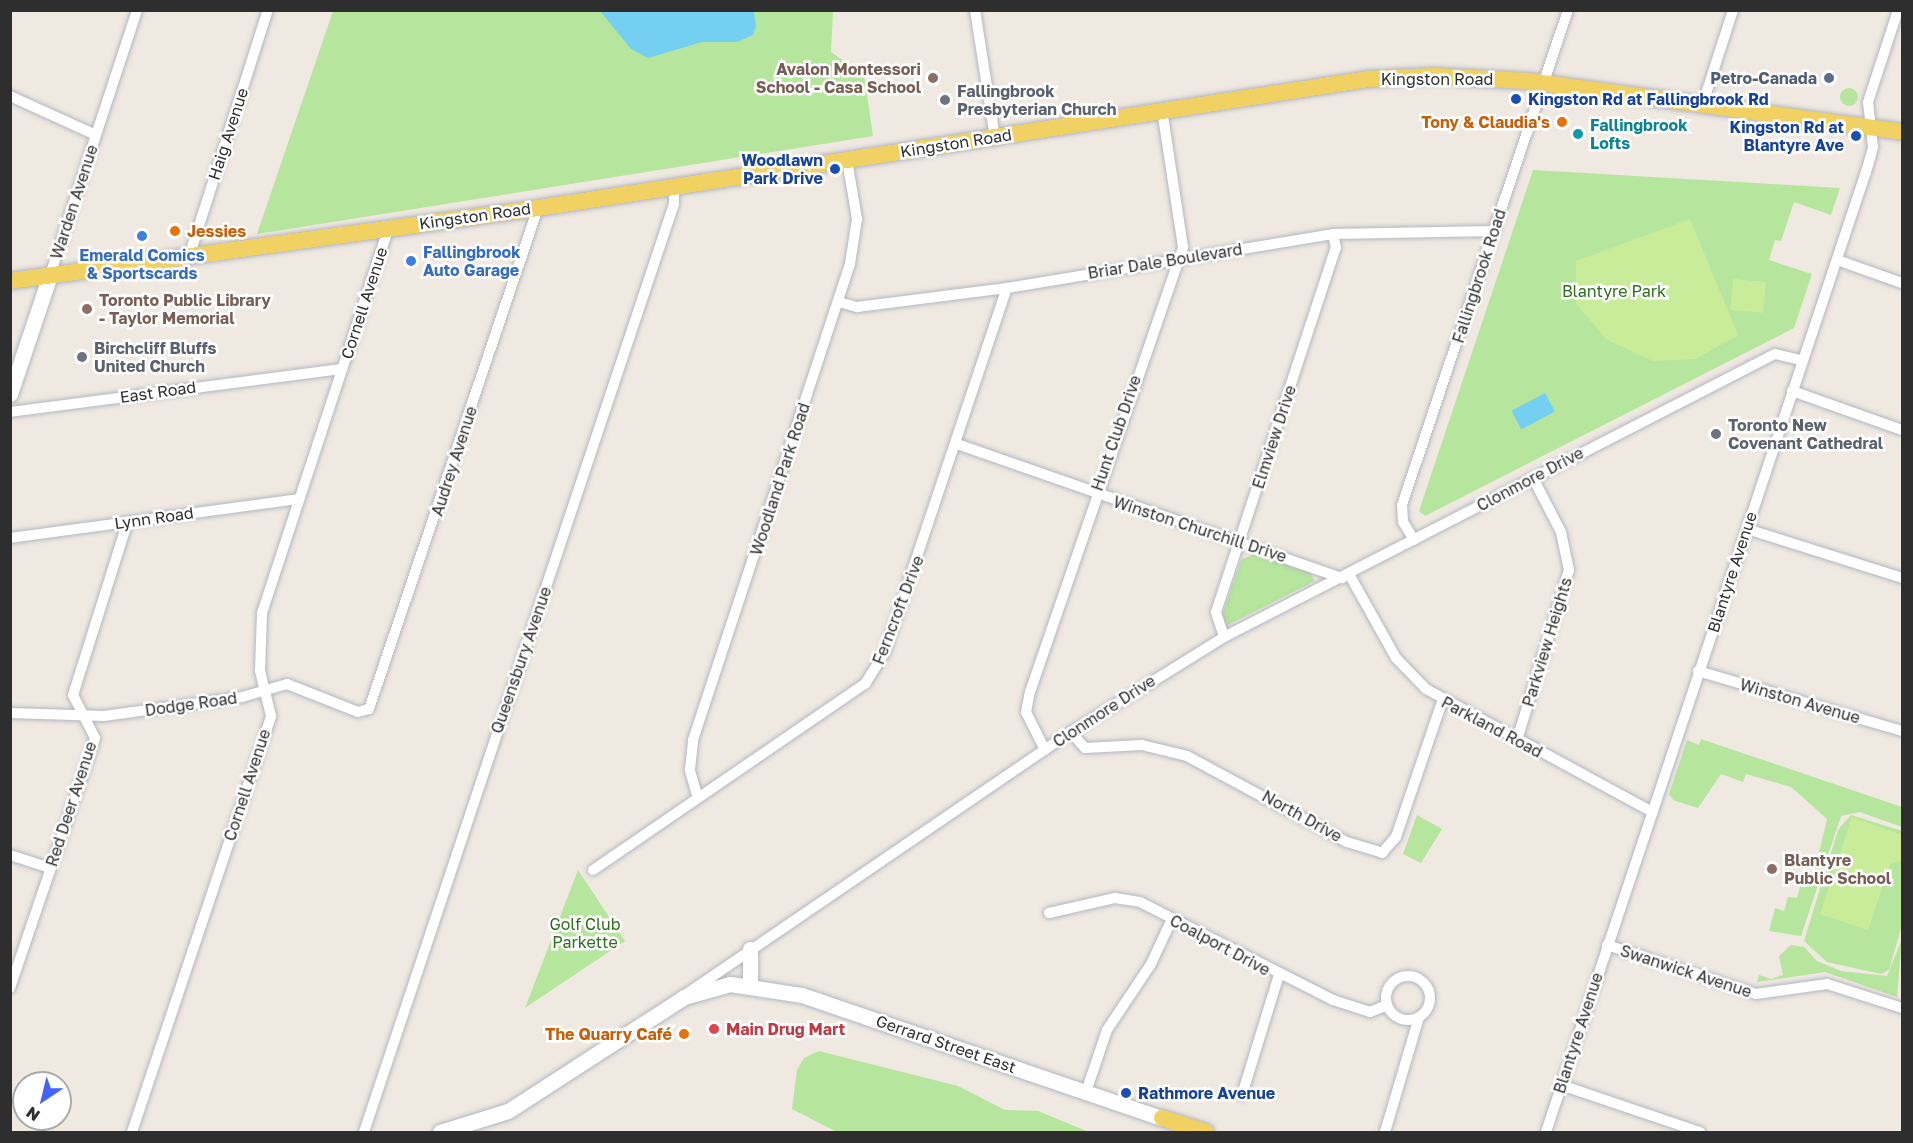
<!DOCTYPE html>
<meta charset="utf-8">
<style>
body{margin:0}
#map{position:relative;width:1913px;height:1143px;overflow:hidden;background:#efe9e1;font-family:"Golos Text",sans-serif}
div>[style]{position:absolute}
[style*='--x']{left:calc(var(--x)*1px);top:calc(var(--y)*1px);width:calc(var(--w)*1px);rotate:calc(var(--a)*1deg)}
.green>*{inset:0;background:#b6e59e}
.round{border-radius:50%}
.pitch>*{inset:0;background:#c9ec9a;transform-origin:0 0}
.water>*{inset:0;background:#75cff0;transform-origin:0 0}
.roads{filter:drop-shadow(0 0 2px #b4b7c1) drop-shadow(0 0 2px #b4b7c1)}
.street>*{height:10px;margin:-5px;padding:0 5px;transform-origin:5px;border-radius:5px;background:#fff}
.street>.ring{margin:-5px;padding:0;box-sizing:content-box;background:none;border:10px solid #fff;border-radius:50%}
.secondary>*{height:15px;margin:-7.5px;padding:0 7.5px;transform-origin:7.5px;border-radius:7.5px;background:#fff}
.primary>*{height:16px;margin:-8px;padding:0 8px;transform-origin:8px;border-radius:8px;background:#f2d163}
.dots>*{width:16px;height:16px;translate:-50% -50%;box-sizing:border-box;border:3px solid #fff;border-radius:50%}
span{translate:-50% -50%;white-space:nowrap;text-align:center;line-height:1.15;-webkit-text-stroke:5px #fff;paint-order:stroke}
.education-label{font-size:16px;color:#785e54;font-weight:700}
.right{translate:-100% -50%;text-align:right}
.left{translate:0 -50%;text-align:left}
.service-label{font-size:16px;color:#4e5e75;font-weight:700}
.street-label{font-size:16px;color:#2e2e2e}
.worship-label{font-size:16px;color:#5b616d;font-weight:700}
.transit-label{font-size:16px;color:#164399;font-weight:700}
.food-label{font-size:16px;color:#c56008;font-weight:700}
.culture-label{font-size:16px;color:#0d838f;font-weight:700}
.shop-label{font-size:16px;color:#366cbe;font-weight:700}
.park-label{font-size:16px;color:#2c6e1b}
.health-label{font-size:16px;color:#be3a42;font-weight:700}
.frame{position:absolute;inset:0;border:12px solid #2e2e2e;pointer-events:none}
.north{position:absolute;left:12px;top:1071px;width:60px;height:60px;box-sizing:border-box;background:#fff;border:2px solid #ababab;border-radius:50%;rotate:215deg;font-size:16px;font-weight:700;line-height:24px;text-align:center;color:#2e2e2e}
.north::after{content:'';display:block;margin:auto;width:21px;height:27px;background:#4264fb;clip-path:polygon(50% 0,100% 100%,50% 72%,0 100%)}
</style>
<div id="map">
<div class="green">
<div style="clip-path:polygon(333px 11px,833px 11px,831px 52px,864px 75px,873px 136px,257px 234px)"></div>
<div class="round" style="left:1840px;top:88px;width:18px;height:18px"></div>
<div style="clip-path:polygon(1533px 170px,1840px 188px,1831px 215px,1794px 202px,1781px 241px,1775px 240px,1769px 260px,1812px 274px,1794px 328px,1425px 516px,1419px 511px)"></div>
<div style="clip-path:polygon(1254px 554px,1310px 573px,1315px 581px,1226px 626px,1222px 616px,1241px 560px)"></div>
<div style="clip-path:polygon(1701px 739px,1902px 807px,1902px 827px,1860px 812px,1841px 816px,1801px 936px,1769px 931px,1775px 908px,1784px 911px,1788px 897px,1797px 898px,1801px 884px,1811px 886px,1827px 819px,1791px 787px,1746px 774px,1743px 782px,1721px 774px,1698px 808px,1673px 800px,1669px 794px,1687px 740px,1699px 745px)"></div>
<div style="clip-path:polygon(1417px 815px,1442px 829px,1421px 863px,1403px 854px)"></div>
<div style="clip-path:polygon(1851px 815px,1902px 831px,1902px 925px,1889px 970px,1881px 974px,1827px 962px,1804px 941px,1838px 830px)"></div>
<div style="clip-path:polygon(578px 870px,625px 941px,525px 1008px)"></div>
<div style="clip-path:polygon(1902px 939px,1897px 997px,1825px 972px,1757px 982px,1759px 975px,1771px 979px,1783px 975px,1779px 956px,1791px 945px,1804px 947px,1817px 961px,1841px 971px,1887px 976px)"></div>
<div style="clip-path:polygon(819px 1051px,958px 1086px,1005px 1110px,1038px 1111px,1089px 1132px,837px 1132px,792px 1109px,797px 1070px,804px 1058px)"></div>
</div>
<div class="pitch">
<div style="clip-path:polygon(1690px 219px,1738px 335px,1696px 359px,1653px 361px,1607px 340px,1576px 304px,1576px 261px)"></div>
<div style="left:1733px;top:279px;width:33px;height:31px;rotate:5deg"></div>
<div style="clip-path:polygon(1852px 817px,1902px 835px,1902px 860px,1890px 864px,1868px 930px,1820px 914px)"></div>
</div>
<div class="water">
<div style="clip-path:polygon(600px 11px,754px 11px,756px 26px,753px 35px,737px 42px,702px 42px,648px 58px,631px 49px)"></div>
<div style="left:1545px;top:393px;width:21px;height:38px;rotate:62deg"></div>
</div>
<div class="roads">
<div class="street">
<div style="--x:975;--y:10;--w:129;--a:81.1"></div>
<div style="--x:10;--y:96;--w:94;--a:24.4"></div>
<div style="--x:1703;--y:103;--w:98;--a:-72.1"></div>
<div style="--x:189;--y:257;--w:259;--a:-72.3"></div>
<div style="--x:1837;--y:260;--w:69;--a:19.5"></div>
<div style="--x:50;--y:275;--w:279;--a:-71.8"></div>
<div style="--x:839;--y:302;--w:19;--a:16"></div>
<div style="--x:857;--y:307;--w:151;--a:-7.2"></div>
<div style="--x:1007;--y:288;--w:330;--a:-9.4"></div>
<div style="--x:1333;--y:234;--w:161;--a:-1.1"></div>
<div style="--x:1792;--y:391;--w:117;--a:19.5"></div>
<div style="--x:10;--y:412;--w:335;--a:-7.4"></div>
<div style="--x:957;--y:444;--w:408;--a:19.2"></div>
<div style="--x:1747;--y:529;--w:163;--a:17.5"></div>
<div style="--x:10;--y:538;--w:291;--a:-7.7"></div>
<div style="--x:1414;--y:540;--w:21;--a:-121"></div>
<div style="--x:1403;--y:522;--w:17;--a:-93"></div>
<div style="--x:1402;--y:505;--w:522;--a:-71.46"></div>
<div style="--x:1349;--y:574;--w:96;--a:60.8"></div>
<div style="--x:1396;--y:658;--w:43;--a:45.9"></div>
<div style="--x:1426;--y:689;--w:256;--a:28.5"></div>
<div style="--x:1224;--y:637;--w:26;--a:-108"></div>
<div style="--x:1216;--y:612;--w:383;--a:-71.8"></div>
<div style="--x:1336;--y:248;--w:14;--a:-102"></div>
<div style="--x:1698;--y:671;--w:213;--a:16.4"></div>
<div style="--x:10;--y:713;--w:94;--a:1.8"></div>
<div style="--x:104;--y:716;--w:139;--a:-7.8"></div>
<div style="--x:242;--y:697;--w:47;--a:-16.1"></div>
<div style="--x:287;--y:684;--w:76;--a:21.5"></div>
<div style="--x:358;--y:712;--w:11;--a:-15"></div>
<div style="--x:369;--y:709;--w:529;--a:-71.36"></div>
<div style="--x:1071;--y:732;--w:21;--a:49"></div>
<div style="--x:1085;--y:748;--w:57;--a:-3"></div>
<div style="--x:1142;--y:745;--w:46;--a:13.7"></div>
<div style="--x:1187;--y:756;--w:182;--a:28.3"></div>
<div style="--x:1347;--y:842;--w:37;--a:17"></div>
<div style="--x:1382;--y:853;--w:21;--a:-49"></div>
<div style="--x:1396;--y:837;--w:143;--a:-71.2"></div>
<div style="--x:1517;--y:740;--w:178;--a:-73"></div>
<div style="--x:1569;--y:570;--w:39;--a:-102"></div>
<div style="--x:1561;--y:532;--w:61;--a:-117.4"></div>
<div style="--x:1045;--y:750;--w:42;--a:-116.6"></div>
<div style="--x:1026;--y:712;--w:20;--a:-79"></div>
<div style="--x:1030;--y:692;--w:471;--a:-71"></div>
<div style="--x:1183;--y:247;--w:140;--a:-98.7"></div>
<div style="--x:697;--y:795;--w:26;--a:-106"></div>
<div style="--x:690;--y:770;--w:30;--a:-84"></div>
<div style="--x:693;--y:740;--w:501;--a:-71.75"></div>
<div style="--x:850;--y:264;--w:46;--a:-81.2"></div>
<div style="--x:857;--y:219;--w:60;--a:-99.6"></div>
<div style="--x:10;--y:855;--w:42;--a:18"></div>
<div style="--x:593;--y:870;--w:330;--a:-34.4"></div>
<div style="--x:865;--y:684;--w:38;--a:-58"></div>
<div style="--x:885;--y:652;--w:384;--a:-71.5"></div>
<div style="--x:1049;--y:913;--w:68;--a:-12.8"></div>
<div style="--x:1115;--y:898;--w:25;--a:9"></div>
<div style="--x:1140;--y:902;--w:216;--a:26.9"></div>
<div style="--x:1333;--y:1000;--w:39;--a:18"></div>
<div style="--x:1370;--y:1012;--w:18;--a:-22"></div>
<div style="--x:1607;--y:945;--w:157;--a:18.2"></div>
<div style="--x:1756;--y:994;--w:72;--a:-8"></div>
<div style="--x:1827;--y:984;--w:79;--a:17.7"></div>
<div class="ring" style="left:1386px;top:976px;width:34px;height:34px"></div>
<div style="--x:10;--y:988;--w:264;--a:-71.2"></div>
<div style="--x:95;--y:738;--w:48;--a:-117.1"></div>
<div style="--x:73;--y:695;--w:182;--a:-72.5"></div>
<div style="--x:688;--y:993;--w:463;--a:-34.3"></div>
<div style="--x:1071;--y:732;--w:180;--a:-31.8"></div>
<div style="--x:1224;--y:637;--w:619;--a:-27.19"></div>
<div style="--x:1775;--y:354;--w:28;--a:13"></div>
<div style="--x:1561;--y:1085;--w:147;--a:18.7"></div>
<div style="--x:1086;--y:1092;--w:65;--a:-71.3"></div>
<div style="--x:1107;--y:1030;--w:79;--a:-56.3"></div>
<div style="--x:1151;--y:964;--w:50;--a:-65"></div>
<div style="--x:1242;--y:1095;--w:126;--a:-72.9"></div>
<div style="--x:132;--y:1132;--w:439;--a:-71.5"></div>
<div style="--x:271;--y:716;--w:46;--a:-103.7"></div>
<div style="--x:260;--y:671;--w:58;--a:-88"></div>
<div style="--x:262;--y:613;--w:404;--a:-71.8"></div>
<div style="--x:364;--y:1132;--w:978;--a:-71.53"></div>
<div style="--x:674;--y:204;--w:17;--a:-90"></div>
<div style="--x:1385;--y:1132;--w:120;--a:-73.5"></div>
<div style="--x:1546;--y:1132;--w:1012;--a:-71.57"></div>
<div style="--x:1866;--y:172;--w:26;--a:-74"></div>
<div style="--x:1873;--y:147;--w:45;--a:-96.3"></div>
<div style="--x:1868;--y:102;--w:97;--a:-71.9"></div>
</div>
<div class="secondary">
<div style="--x:10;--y:394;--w:126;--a:-71.4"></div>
<div style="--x:750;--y:949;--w:35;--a:90"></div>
<div style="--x:440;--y:1132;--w:71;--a:-17.2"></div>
<div style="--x:508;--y:1111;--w:210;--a:-32.9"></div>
<div style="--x:684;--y:997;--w:48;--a:-15.8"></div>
<div style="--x:730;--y:984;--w:73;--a:8.7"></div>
<div style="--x:802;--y:995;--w:380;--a:18.9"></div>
</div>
<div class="primary">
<div style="--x:10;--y:281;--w:533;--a:-7.87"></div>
<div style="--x:538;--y:208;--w:840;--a:-8.83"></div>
<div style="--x:1368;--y:79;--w:66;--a:-2.6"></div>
<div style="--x:1434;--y:76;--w:93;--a:3.1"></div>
<div style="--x:1527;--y:81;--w:378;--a:7.7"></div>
<div style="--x:1162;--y:1118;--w:46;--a:17.7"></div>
</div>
</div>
<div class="dots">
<div style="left:933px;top:78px;background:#8d6e63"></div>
<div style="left:1829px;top:78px;background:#5c6f8a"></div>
<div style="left:1516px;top:99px;background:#1a4fb4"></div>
<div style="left:945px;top:100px;background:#6b7280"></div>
<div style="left:1562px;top:122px;background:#e8710a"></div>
<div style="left:1578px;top:134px;background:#0f9aa8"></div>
<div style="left:1856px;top:136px;background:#1a4fb4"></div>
<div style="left:835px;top:169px;background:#1a4fb4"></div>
<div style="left:175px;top:231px;background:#e8710a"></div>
<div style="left:142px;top:236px;background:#3f7fe0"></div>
<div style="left:411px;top:261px;background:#3f7fe0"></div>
<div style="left:87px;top:309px;background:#8d6e63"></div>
<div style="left:82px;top:357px;background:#6b7280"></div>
<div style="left:1716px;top:434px;background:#6b7280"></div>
<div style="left:1772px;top:869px;background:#8d6e63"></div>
<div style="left:714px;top:1029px;background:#e0444e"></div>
<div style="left:684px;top:1034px;background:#e8710a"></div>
<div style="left:1126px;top:1093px;background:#1a4fb4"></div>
</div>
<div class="education-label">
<span class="right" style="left:921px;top:78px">Avalon Montessori<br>School - Casa School</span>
<span class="left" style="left:99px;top:309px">Toronto Public Library<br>- Taylor Memorial</span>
<span class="left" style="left:1784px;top:869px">Blantyre<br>Public School</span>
</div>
<div class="service-label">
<span class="right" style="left:1817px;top:78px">Petro-Canada</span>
</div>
<div class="street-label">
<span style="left:1437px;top:79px">Kingston Road</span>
<span style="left:228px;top:134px;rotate:-72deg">Haig Avenue</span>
<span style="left:956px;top:143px;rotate:-9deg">Kingston Road</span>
<span style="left:74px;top:202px;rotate:-72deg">Warden Avenue</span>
<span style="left:475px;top:216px;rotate:-8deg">Kingston Road</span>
<span style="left:1165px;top:261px;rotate:-9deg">Briar Dale Boulevard</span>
<span style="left:1479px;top:276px;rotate:-72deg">Fallingbrook Road</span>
<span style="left:364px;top:303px;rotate:-72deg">Cornell Avenue</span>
<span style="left:158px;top:392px;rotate:-8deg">East Road</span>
<span style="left:1116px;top:433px;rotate:-71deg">Hunt Club Drive</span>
<span style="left:1274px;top:437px;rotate:-72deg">Elmview Drive</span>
<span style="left:454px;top:461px;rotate:-72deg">Audrey Avenue</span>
<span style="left:780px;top:479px;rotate:-72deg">Woodland Park Road</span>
<span style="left:1530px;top:479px;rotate:-28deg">Clonmore Drive</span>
<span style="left:154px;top:518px;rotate:-8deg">Lynn Road</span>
<span style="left:1200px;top:529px;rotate:18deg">Winston Churchill Drive</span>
<span style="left:1732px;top:572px;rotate:-72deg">Blantyre Avenue</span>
<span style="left:898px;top:610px;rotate:-69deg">Ferncroft Drive</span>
<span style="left:1547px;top:642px;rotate:-73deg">Parkview Heights</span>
<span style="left:521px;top:660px;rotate:-71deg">Queensbury Avenue</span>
<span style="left:1800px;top:701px;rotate:16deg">Winston Avenue</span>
<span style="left:191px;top:704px;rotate:-8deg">Dodge Road</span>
<span style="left:1104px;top:711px;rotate:-33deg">Clonmore Drive</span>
<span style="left:1492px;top:727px;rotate:28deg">Parkland Road</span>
<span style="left:247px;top:785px;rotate:-72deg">Cornell Avenue</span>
<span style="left:71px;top:804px;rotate:-72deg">Red Deer Avenue</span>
<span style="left:1302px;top:816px;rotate:29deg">North Drive</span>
<span style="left:1220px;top:945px;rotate:28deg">Coalport Drive</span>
<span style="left:1686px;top:971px;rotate:18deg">Swanwick Avenue</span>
<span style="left:1578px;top:1033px;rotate:-72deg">Blantyre Avenue</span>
<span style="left:946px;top:1044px;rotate:19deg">Gerrard Street East</span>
</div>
<div class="worship-label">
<span class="left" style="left:957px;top:100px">Fallingbrook<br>Presbyterian Church</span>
<span class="left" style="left:94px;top:357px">Birchcliff Bluffs<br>United Church</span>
<span class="left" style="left:1728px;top:434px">Toronto New<br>Covenant Cathedral</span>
</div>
<div class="transit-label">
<span class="left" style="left:1528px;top:99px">Kingston Rd at Fallingbrook Rd</span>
<span class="right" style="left:1844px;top:136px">Kingston Rd at<br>Blantyre Ave</span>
<span class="right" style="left:823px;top:169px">Woodlawn<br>Park Drive</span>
<span class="left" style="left:1138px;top:1093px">Rathmore Avenue</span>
</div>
<div class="food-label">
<span class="right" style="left:1550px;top:122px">Tony &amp; Claudia's</span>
<span class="left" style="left:187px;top:231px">Jessies</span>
<span class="right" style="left:672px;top:1034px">The Quarry Café</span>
</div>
<div class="culture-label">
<span class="left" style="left:1590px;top:134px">Fallingbrook<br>Lofts</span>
</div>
<div class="shop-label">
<span class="left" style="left:423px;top:261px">Fallingbrook<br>Auto Garage</span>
<span style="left:142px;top:264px">Emerald Comics<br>&amp; Sportscards</span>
</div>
<div class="park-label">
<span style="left:1614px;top:291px">Blantyre Park</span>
<span style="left:585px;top:933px">Golf Club<br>Parkette</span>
</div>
<div class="health-label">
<span class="left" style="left:726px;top:1029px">Main Drug Mart</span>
</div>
<div class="frame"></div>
<div class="north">N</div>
</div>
